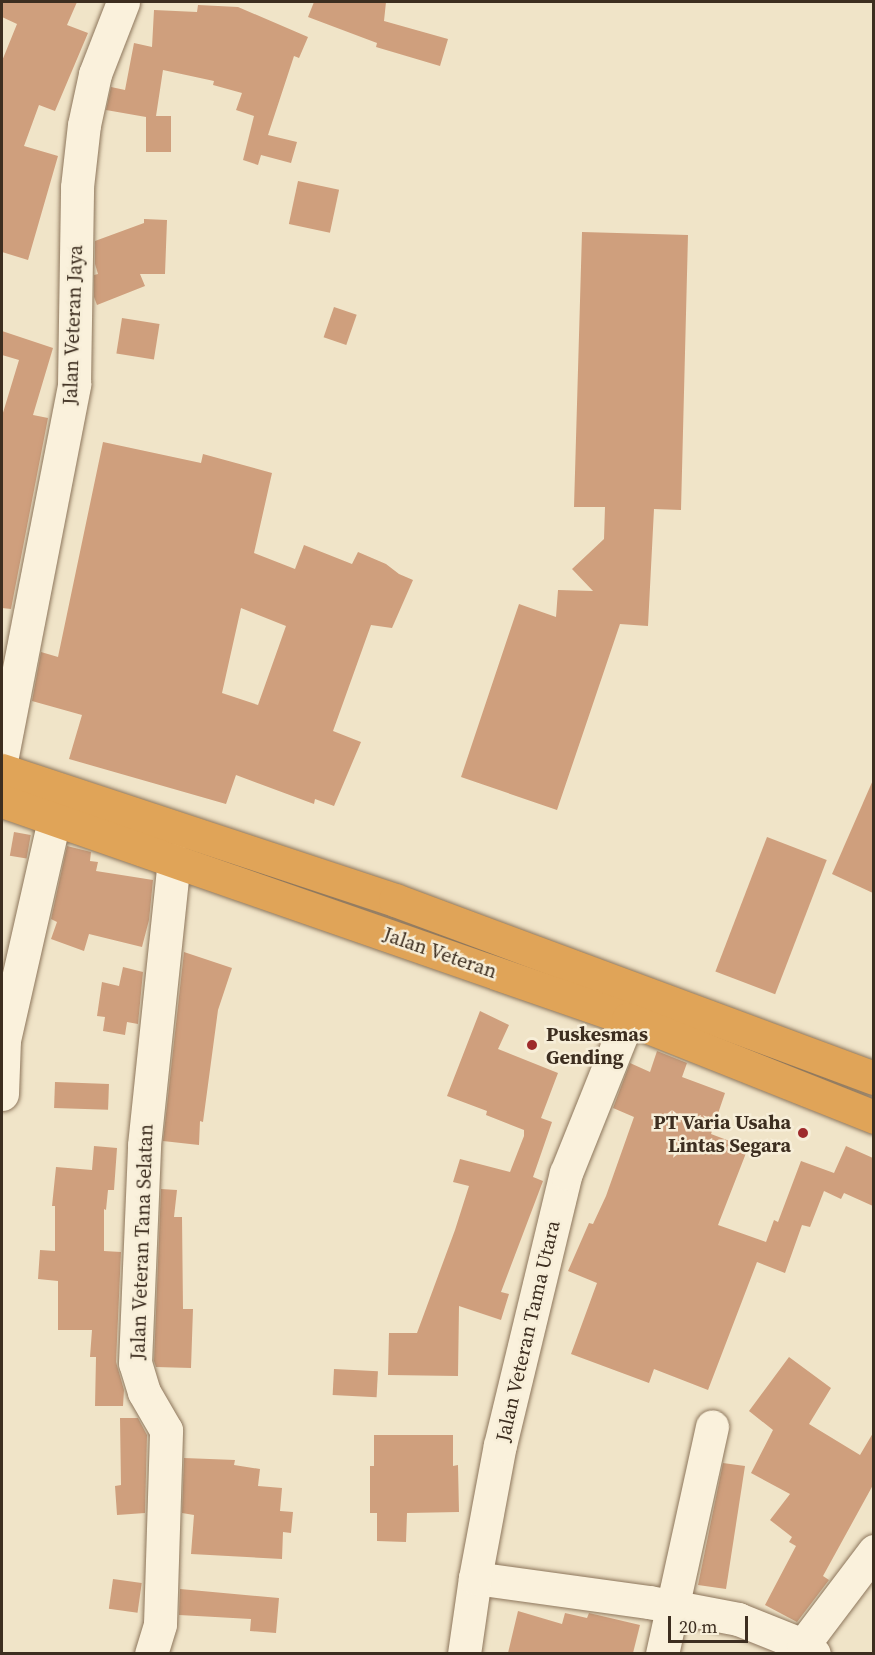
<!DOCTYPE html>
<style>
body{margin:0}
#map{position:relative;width:875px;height:1655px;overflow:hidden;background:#f0e4c8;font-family:"Source Serif 4",serif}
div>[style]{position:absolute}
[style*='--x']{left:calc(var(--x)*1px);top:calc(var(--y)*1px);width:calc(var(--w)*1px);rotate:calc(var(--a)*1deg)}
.building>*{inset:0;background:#cf9f7d;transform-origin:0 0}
.roads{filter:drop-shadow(0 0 2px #8d765c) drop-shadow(0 0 2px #8d765c)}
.minor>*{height:33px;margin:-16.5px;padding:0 16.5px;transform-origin:16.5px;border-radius:16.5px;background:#faf1dc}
.highway>*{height:33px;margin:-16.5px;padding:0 16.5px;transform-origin:16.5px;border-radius:16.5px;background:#e0a458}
.dots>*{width:16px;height:16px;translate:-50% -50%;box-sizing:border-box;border:3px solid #f7eed8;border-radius:50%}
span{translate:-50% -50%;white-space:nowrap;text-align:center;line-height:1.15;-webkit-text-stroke:5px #f7eed8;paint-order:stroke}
.street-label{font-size:20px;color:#3d2e20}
.poi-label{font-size:20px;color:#3d2e20;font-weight:700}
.left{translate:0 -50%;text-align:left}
.right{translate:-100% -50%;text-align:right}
.frame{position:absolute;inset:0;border:3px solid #3d2e20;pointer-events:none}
.scale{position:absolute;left:668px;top:1616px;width:80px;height:27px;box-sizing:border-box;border:3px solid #3d2e20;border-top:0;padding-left:8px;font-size:18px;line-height:21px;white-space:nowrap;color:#3d2e20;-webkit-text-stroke:4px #f7eed8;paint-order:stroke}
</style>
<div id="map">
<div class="building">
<div style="clip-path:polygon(2px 2px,77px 2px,67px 25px,88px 33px,55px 111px,39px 105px,24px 146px,58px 156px,28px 260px,2px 252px,2px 61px,17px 24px,2px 17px)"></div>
<div style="clip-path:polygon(314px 2px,386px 2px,384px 21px,448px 39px,440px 66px,376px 47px,377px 43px,308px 17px)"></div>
<div style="clip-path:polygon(198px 5px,238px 7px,308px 37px,299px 58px,294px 56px,268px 135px,297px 142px,291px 163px,261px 155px,258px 165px,243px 160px,254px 116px,236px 110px,242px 93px,213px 85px,214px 81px,163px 70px,156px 116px,171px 116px,171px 152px,146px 152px,146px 117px,106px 110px,111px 87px,125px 90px,134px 43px,152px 47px,154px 10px,197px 12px)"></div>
<div style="left:298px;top:181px;width:42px;height:44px;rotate:12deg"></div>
<div style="clip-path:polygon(144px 219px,167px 220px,165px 274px,140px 274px,145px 286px,97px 305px,94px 297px,94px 275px,98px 274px,95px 264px,95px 241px,144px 223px)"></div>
<div style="clip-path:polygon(582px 232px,688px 235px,681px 510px,654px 509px,648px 626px,620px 624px,557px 810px,461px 777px,519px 604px,556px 617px,558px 590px,593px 591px,572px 569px,604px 539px,605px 507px,574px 507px)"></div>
<div style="left:334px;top:307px;width:24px;height:32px;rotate:19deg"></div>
<div style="left:122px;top:318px;width:38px;height:36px;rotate:9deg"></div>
<div style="clip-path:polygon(2px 331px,53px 348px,33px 415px,48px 418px,11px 609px,2px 608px,2px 416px,19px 360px,2px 355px)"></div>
<div style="clip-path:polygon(evenodd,103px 442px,201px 463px,203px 454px,272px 473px,254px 553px,295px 569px,304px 545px,352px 564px,358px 552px,386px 564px,399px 574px,413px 580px,392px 628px,371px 625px,333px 731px,361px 742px,334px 806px,315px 799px,314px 804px,236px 775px,226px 804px,69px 759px,82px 715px,32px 701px,41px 652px,58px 657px,103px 442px,241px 608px,286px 626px,258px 705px,222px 693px,241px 608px)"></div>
<div style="clip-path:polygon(873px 780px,873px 893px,832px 874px)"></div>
<div style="left:14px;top:832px;width:17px;height:24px;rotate:10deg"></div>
<div style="left:767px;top:837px;width:64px;height:144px;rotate:21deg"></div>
<div style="clip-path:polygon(67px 846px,91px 852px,90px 861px,98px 862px,96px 871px,153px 880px,149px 920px,142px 947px,89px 934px,84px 951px,51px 939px,57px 922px,51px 919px)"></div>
<div style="clip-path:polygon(184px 952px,232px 968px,218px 1010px,203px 1122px,200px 1121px,199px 1145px,163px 1141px)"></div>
<div style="clip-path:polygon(123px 967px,143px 972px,138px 1024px,127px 1022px,125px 1035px,103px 1031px,105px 1017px,97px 1016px,102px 982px,119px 986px)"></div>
<div style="clip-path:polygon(480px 1011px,509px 1025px,498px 1049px,558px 1073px,541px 1118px,552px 1122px,533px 1177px,543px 1181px,501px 1292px,509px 1294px,501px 1320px,459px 1306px,458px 1376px,388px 1375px,389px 1333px,417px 1333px,455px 1230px,469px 1186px,453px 1182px,460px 1159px,510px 1172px,524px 1136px,524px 1130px,486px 1115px,487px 1111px,447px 1096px)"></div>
<div style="clip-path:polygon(657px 1051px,687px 1063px,682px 1077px,725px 1093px,711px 1134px,748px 1148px,718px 1225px,766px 1242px,774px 1220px,778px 1222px,801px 1161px,834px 1173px,846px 1146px,873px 1158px,873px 1206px,844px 1193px,841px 1199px,824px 1191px,810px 1227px,802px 1225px,785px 1273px,757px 1262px,708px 1390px,654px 1369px,649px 1383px,571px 1354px,597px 1283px,568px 1271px,589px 1223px,593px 1224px,606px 1196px,634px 1117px,613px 1108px,630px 1063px,650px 1072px)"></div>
<div style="left:55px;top:1082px;width:54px;height:26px;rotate:2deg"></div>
<div style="clip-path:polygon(94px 1146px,117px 1148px,114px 1190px,108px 1190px,106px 1210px,104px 1209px,104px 1251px,121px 1252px,116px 1362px,124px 1390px,123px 1406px,95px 1406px,96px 1357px,90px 1357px,92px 1330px,58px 1330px,58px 1281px,38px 1279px,40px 1250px,55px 1251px,55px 1206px,52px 1206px,56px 1167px,92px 1170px)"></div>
<div style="clip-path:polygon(161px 1189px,177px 1190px,174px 1217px,182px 1217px,183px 1309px,193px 1309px,191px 1368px,156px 1367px,154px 1361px)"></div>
<div style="clip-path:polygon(789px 1357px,831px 1388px,809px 1424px,860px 1455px,873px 1433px,873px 1485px,823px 1576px,829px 1580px,797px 1622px,765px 1605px,796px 1546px,789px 1542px,792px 1537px,770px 1520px,790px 1494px,751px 1473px,773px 1430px,749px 1411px)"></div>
<div style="left:334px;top:1369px;width:44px;height:26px;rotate:3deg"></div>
<div style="clip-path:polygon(120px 1418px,138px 1418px,147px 1435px,145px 1513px,117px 1515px,115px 1486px,121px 1485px)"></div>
<div style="clip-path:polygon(374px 1435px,453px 1435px,453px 1466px,458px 1465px,459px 1512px,407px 1513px,406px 1542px,377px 1541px,377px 1513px,370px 1513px,370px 1466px,374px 1466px)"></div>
<div style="clip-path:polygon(184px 1458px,235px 1460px,234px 1465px,260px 1469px,258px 1486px,282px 1488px,280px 1511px,293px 1512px,291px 1533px,283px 1532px,282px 1559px,191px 1554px,194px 1515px,182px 1513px)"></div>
<div style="clip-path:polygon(723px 1463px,745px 1466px,726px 1589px,698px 1585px)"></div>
<div style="left:113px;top:1579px;width:29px;height:30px;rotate:8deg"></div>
<div style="clip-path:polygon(180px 1589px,279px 1598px,276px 1633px,250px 1631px,251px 1619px,179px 1615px)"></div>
<div style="clip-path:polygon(518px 1611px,562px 1624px,565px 1613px,587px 1618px,589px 1613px,640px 1625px,633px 1653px,508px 1653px)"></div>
</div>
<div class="roads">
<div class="minor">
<div style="--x:2;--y:756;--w:379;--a:-79"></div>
<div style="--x:74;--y:384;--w:197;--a:-89.1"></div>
<div style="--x:77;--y:187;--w:62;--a:-83.6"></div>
<div style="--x:84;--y:125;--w:52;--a:-77.8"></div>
<div style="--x:95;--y:74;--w:77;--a:-68.7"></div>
<div style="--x:2;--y:1094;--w:54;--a:-87.9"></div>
<div style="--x:4;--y:1040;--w:226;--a:-77.2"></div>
<div style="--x:475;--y:1578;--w:176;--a:7.9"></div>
<div style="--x:649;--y:1602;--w:91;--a:10.8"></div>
<div style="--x:738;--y:1619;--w:70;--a:21.8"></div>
<div style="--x:803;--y:1645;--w:14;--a:39"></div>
<div style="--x:151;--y:1654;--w:31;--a:-73"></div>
<div style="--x:160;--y:1624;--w:194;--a:-88.2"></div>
<div style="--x:166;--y:1430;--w:44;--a:-120.1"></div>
<div style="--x:144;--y:1392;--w:30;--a:-107"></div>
<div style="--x:135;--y:1363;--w:218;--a:-87.6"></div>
<div style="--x:144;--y:1145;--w:287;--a:-84"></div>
<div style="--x:464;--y:1654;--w:77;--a:-81.8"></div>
<div style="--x:475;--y:1578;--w:135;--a:-79.4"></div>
<div style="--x:500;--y:1445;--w:280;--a:-76.4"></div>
<div style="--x:566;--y:1173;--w:166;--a:-68.1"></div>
<div style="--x:662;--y:1654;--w:233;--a:-77.6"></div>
<div style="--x:801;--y:1654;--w:9;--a:-77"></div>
<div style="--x:803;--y:1645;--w:118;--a:-52.9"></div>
</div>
<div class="highway">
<div style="--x:2;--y:770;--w:414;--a:18.3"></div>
<div style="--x:395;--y:900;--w:511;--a:20.39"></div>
<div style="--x:2;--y:801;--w:663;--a:19.2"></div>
<div style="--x:628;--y:1019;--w:265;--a:21.7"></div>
</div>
</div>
<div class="dots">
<div style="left:532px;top:1045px;background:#9e2a2b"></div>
<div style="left:803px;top:1133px;background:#9e2a2b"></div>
</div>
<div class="street-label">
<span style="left:73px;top:325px;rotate:-88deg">Jalan Veteran Jaya</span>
<span style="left:440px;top:953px;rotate:19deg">Jalan Veteran</span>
<span style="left:142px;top:1242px;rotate:-88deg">Jalan Veteran Tana Selatan</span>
<span style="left:528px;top:1331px;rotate:-77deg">Jalan Veteran Tama Utara</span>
</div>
<div class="poi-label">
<span class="left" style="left:546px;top:1046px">Puskesmas<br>Gending</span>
<span class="right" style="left:791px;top:1134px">PT Varia Usaha<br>Lintas Segara</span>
</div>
<div class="frame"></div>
<div class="scale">20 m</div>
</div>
